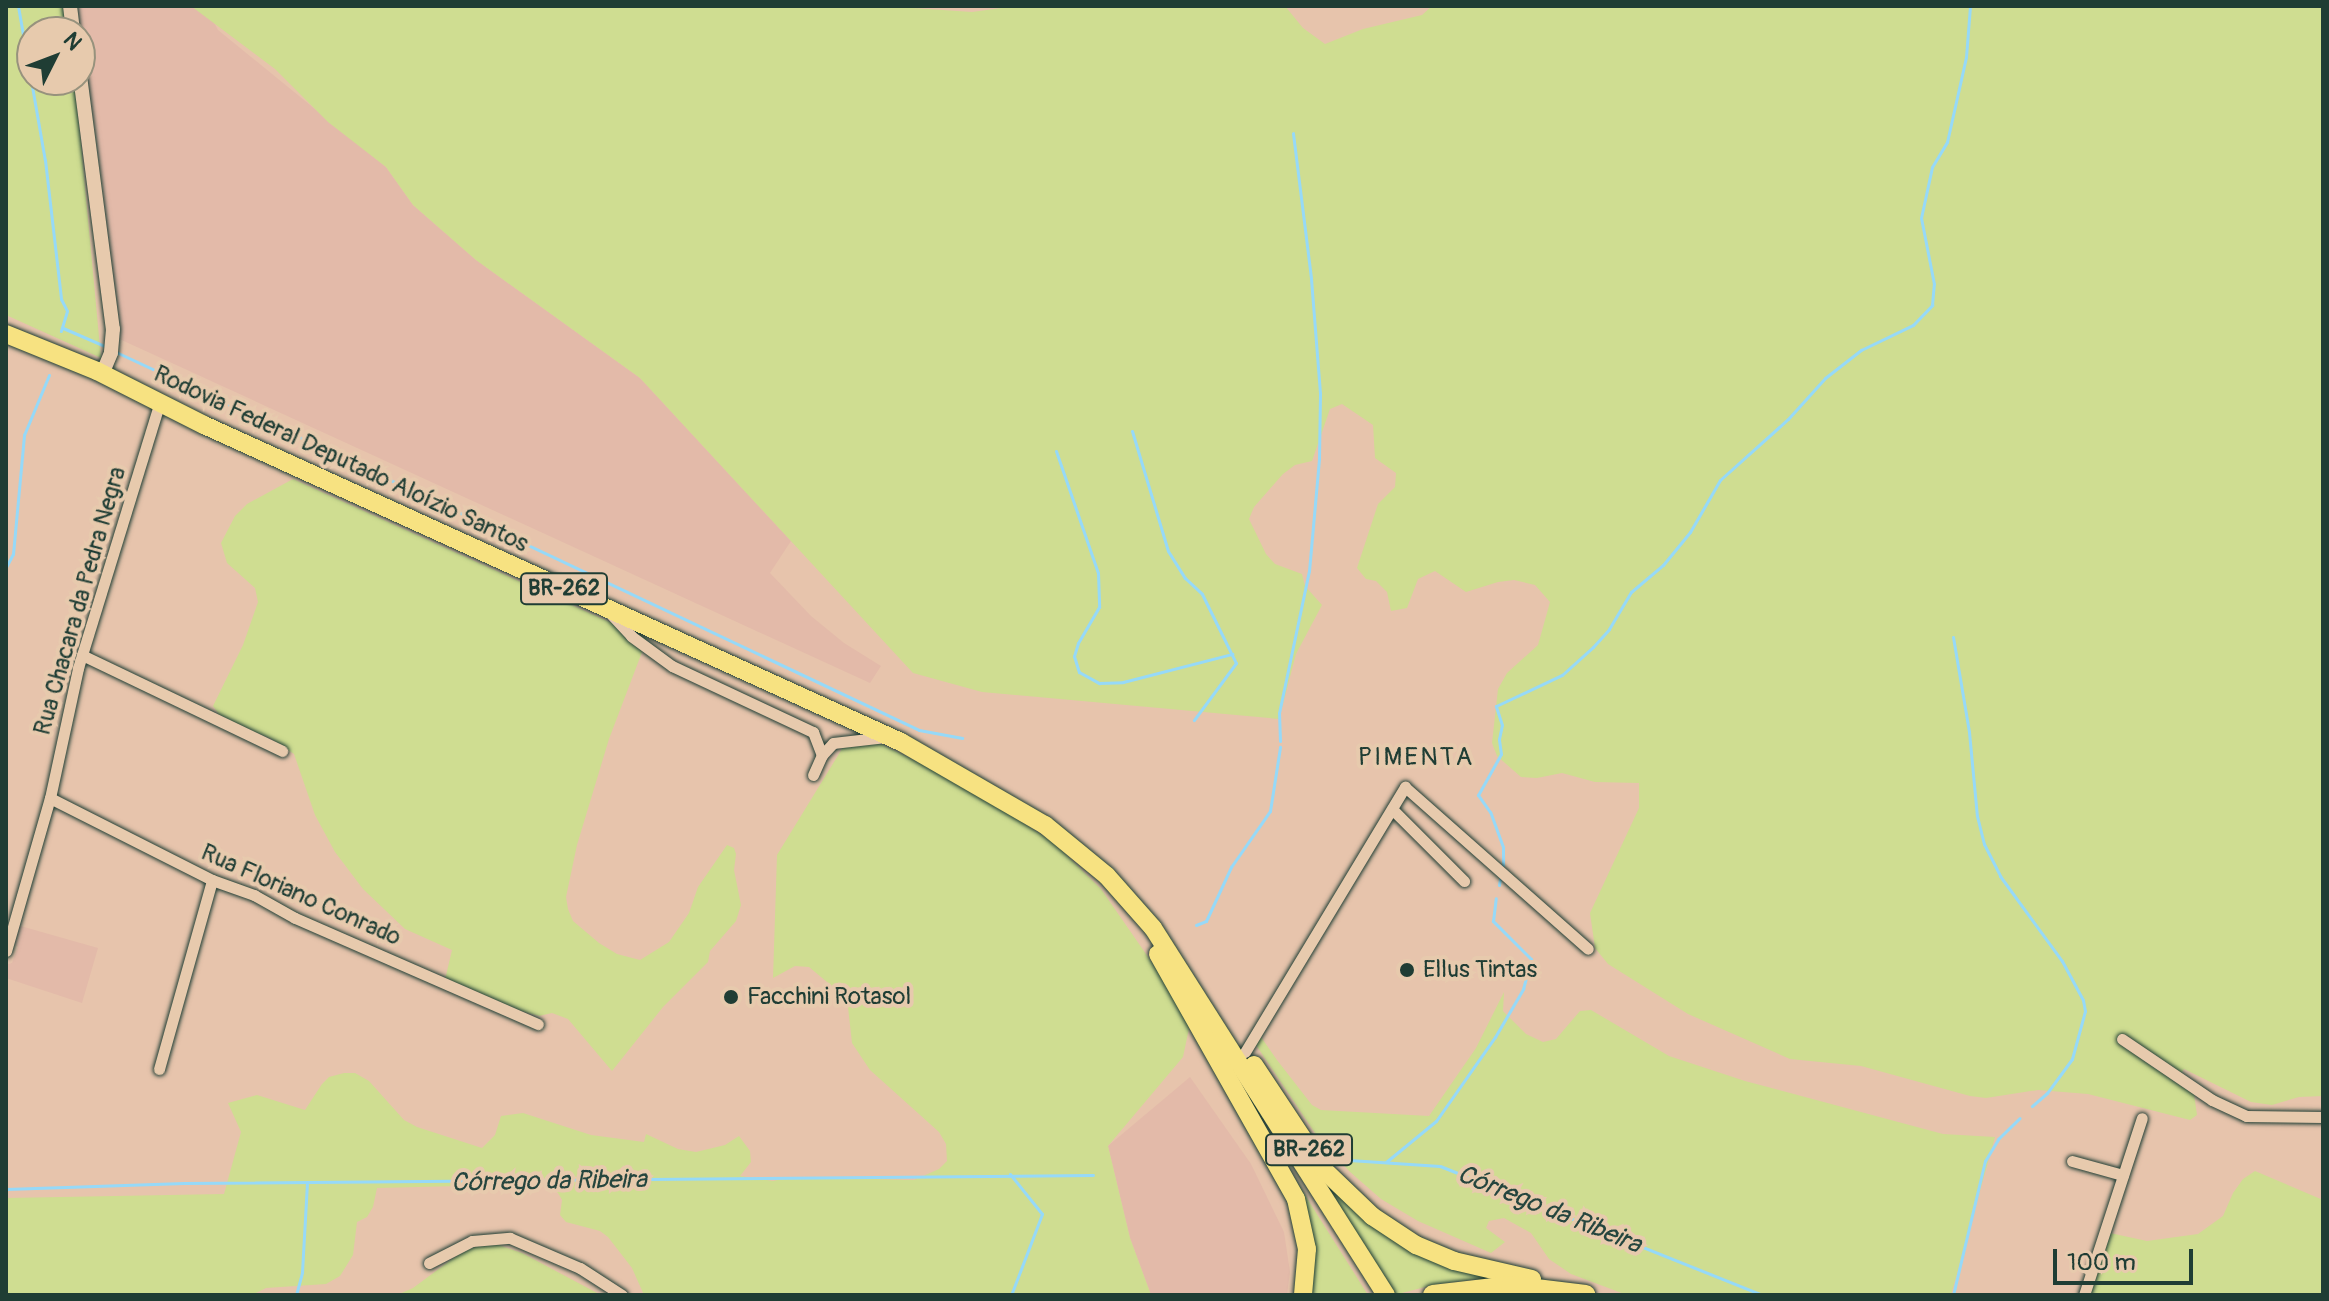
<!DOCTYPE html>
<meta charset="utf-8">
<style>
body{margin:0}
#map{position:relative;width:2329px;height:1301px;overflow:hidden;background:#e7c4ac;font-family:Pangolin,sans-serif}
div>[style]{position:absolute}
[style*='--x']{left:calc(var(--x)*1px);top:calc(var(--y)*1px);width:calc(var(--w)*1px);rotate:calc(var(--a)*1deg)}
.built>*{inset:0;background:#e3baa9}
.green>*{inset:0;background:#cfdd91}
.stream>*{height:3px;margin:-1.5px;padding:0 1.5px;transform-origin:1.5px;border-radius:1.5px;background:#96d9f8}
.roads{filter:drop-shadow(0 0 2px #1f3d34) drop-shadow(0 0 2px #1f3d34)}
.minor>*{height:11px;margin:-5.5px;padding:0 5.5px;transform-origin:5.5px;border-radius:5.5px;background:#e7caad}
.tertiary>*{height:14px;margin:-7px;padding:0 7px;transform-origin:7px;border-radius:7px;background:#e7caad}
.trunk>*{height:18px;margin:-9px;padding:0 9px;transform-origin:9px;border-radius:9px;background:#f7e281}
.motorway>*{height:20px;margin:-10px;padding:0 10px;transform-origin:10px;border-radius:10px;background:#f7e281}
.dots>*{width:22px;height:22px;translate:-50% -50%;box-sizing:border-box;border:4px solid #e7caad;border-radius:50%}
span{translate:-50% -50%;white-space:nowrap;text-align:center;line-height:1.15;-webkit-text-stroke:8px #e7caad;paint-order:stroke}
.shield-label span{padding:2px 6px;background:#e7caad;border:2px solid;border-radius:6px;-webkit-text-stroke-width:0}
.shield-label{font-size:22px;color:#1f3d34;font-weight:700}
.street-label{font-size:24px;color:#1f3d34}
.poi-label{font-size:24px;color:#1f3d34}
.left{translate:0 -50%;text-align:left}
.neighbourhood-label{font-size:26px;color:#1f3d34;letter-spacing:2px}
.water-label{font-size:26px;color:#25453e;font-style:italic}
.frame{position:absolute;inset:0;border:8px solid #1f3d34;pointer-events:none}
.north{position:absolute;left:16px;top:16px;width:80px;height:80px;box-sizing:border-box;background:#e7caad;border:2px solid #97927d;border-radius:50%;rotate:48deg;font-size:22px;font-weight:700;line-height:32px;text-align:center;color:#1f3d34}
.north::after{content:'';display:block;margin:auto;width:28px;height:36px;background:#1f3d34;clip-path:polygon(50% 0,100% 100%,50% 72%,0 100%)}
.scale{position:absolute;left:2053px;top:1249px;width:140px;height:36px;box-sizing:border-box;border:4px solid #1f3d34;border-top:0;padding-left:10px;font-size:24px;line-height:28px;white-space:nowrap;color:#1f3d34;-webkit-text-stroke:6px #e7caad;paint-order:stroke}
</style>
<div id="map">
<div class="built">
<div style="clip-path:polygon(77px 6px,205px 6px,218px 30px,386px 167px,413px 205px,476px 260px,640px 378px,791px 541px,770px 573px,811px 616px,844px 643px,881px 666px,870px 683px,115px 337px,103px 188px)"></div>
<div style="clip-path:polygon(17px 925px,98px 948px,82px 1003px,6px 978px,6px 965px,12px 963px,18px 947px,12px 942px)"></div>
<div style="clip-path:polygon(1190px 1077px,1251px 1164px,1284px 1232px,1290px 1272px,1287px 1295px,1151px 1295px,1130px 1238px,1108px 1146px)"></div>
</div>
<div class="green">
<div style="clip-path:polygon(6px 6px,68px 6px,70px 32px,32px 32px,32px 80px,75px 80px,101px 358px,6px 315px)"></div>
<div style="clip-path:polygon(191px 6px,884px 6px,972px 12px,1016px 6px,1285px 6px,1303px 28px,1325px 44px,1363px 29px,1422px 15px,1432px 6px,2323px 6px,2323px 1096px,2299px 1097px,2272px 1105px,2251px 1102px,2184px 1069px,2180px 1075px,2194px 1094px,2197px 1115px,2190px 1120px,2088px 1094px,2038px 1090px,1986px 1098px,1970px 1096px,1861px 1066px,1790px 1059px,1688px 1014px,1608px 964px,1595px 948px,1590px 913px,1639px 808px,1639px 783px,1595px 782px,1562px 773px,1537px 778px,1521px 777px,1497px 756px,1492px 743px,1498px 689px,1507px 673px,1538px 645px,1550px 602px,1535px 585px,1514px 580px,1498px 582px,1466px 592px,1435px 571px,1418px 579px,1407px 608px,1391px 611px,1387px 592px,1376px 581px,1366px 579px,1357px 568px,1378px 504px,1395px 487px,1396px 473px,1375px 458px,1373px 425px,1342px 404px,1330px 409px,1312px 461px,1295px 465px,1283px 474px,1254px 507px,1249px 519px,1266px 554px,1275px 564px,1302px 574px,1305px 586px,1322px 605px,1296px 654px,1279px 719px,982px 692px,913px 673px,640px 378px,476px 260px,413px 205px,386px 167px,328px 122px,275px 69px)"></div>
<div style="clip-path:polygon(293px 479px,647px 639px,609px 739px,577px 845px,566px 897px,568px 909px,573px 921px,599px 943px,617px 954px,640px 960px,669px 942px,689px 913px,698px 887px,727px 845px,734px 848px,736px 854px,734px 870px,741px 905px,736px 921px,710px 951px,708px 962px,663px 1007px,612px 1071px,568px 1019px,552px 1013px,539px 1016px,443px 988px,452px 950px,405px 929px,363px 889px,335px 852px,315px 815px,294px 754px,270px 738px,223px 720px,213px 706px,243px 645px,258px 602px,255px 588px,227px 563px,221px 543px,235px 516px,247px 504px)"></div>
<div style="clip-path:polygon(877px 742px,964px 785px,1054px 843px,1101px 889px,1191px 1019px,1183px 1057px,1108px 1146px,1130px 1238px,1151px 1295px,644px 1295px,632px 1268px,608px 1237px,600px 1231px,566px 1222px,560px 1215px,562px 1200px,558px 1193px,544px 1184px,377px 1188px,373px 1207px,367px 1217px,357px 1222px,353px 1255px,340px 1276px,326px 1284px,266px 1288px,252px 1295px,6px 1295px,6px 1198px,224px 1194px,241px 1132px,228px 1103px,257px 1095px,305px 1110px,322px 1084px,329px 1077px,344px 1073px,355px 1073px,369px 1081px,404px 1120px,417px 1127px,482px 1148px,495px 1135px,501px 1116px,523px 1113px,591px 1135px,644px 1142px,646px 1134px,678px 1149px,696px 1152px,725px 1145px,739px 1136px,750px 1151px,751px 1162px,740px 1176px,773px 1181px,791px 1177px,914px 1180px,939px 1169px,947px 1161px,946px 1144px,939px 1132px,870px 1070px,852px 1043px,848px 1007px,833px 987px,809px 967px,795px 966px,773px 978px,777px 855px,845px 744px)"></div>
<div style="clip-path:polygon(1504px 992px,1503px 1011px,1526px 1034px,1543px 1042px,1556px 1039px,1580px 1011px,1591px 1010px,1669px 1056px,1745px 1081px,1943px 1134px,1995px 1137px,1951px 1295px,1627px 1295px,1571px 1274px,1549px 1259px,1531px 1233px,1504px 1218px,1489px 1221px,1486px 1228px,1505px 1242px,1491px 1253px,1418px 1221px,1381px 1199px,1349px 1171px,1317px 1136px,1250px 1036px,1263px 1024px,1261px 1037px,1277px 1060px,1312px 1105px,1321px 1110px,1429px 1116px,1476px 1048px)"></div>
<div style="clip-path:polygon(1256px 1075px,1346px 1198px,1494px 1277px,1437px 1284px,1394px 1295px)"></div>
<div style="clip-path:polygon(1240px 1090px,1320px 1219px,1368px 1295px,1307px 1295px,1311px 1257px)"></div>
<div style="clip-path:polygon(2255px 1171px,2323px 1200px,2323px 1295px,2089px 1295px,2110px 1233px,2147px 1241px,2198px 1234px,2223px 1216px,2233px 1193px,2243px 1179px)"></div>
<div style="clip-path:polygon(490px 1242px,522px 1253px,601px 1295px,397px 1295px,413px 1288px,463px 1251px)"></div>
</div>
<div class="stream">
<div style="--x:18;--y:6;--w:156;--a:80.1"></div>
<div style="--x:45;--y:160;--w:140;--a:83.4"></div>
<div style="--x:61;--y:299;--w:13;--a:63"></div>
<div style="--x:67;--y:311;--w:21;--a:107"></div>
<div style="--x:63;--y:328;--w:48;--a:23.4"></div>
<div style="--x:116;--y:352;--w:184;--a:25"></div>
<div style="--x:1132;--y:431;--w:125;--a:73.3"></div>
<div style="--x:1168;--y:551;--w:32;--a:58"></div>
<div style="--x:1185;--y:578;--w:23;--a:43"></div>
<div style="--x:1202;--y:594;--w:77;--a:63.8"></div>
<div style="--x:1236;--y:663;--w:71;--a:126.4"></div>
<div style="--x:295;--y:435;--w:690;--a:25.3"></div>
<div style="--x:919;--y:730;--w:44;--a:10.5"></div>
<div style="--x:1056;--y:451;--w:129;--a:71"></div>
<div style="--x:1098;--y:573;--w:34;--a:88"></div>
<div style="--x:1099;--y:607;--w:42;--a:120.3"></div>
<div style="--x:1078;--y:643;--w:14;--a:107"></div>
<div style="--x:1074;--y:656;--w:17;--a:73"></div>
<div style="--x:1079;--y:672;--w:23;--a:29"></div>
<div style="--x:1099;--y:683;--w:24;--a:-2"></div>
<div style="--x:1123;--y:682;--w:113;--a:-14.4"></div>
<div style="--x:6;--y:567;--w:15;--a:-62"></div>
<div style="--x:13;--y:554;--w:120;--a:-84.7"></div>
<div style="--x:24;--y:435;--w:65;--a:-67.4"></div>
<div style="--x:1953;--y:637;--w:96;--a:80.4"></div>
<div style="--x:1969;--y:732;--w:84;--a:84.6"></div>
<div style="--x:1977;--y:816;--w:29;--a:76"></div>
<div style="--x:1984;--y:844;--w:36;--a:63"></div>
<div style="--x:2000;--y:876;--w:105;--a:53.9"></div>
<div style="--x:2062;--y:961;--w:44;--a:61.7"></div>
<div style="--x:2083;--y:1000;--w:11;--a:80"></div>
<div style="--x:2085;--y:1011;--w:50;--a:105.2"></div>
<div style="--x:2072;--y:1059;--w:42;--a:126.3"></div>
<div style="--x:2047;--y:1093;--w:20;--a:139"></div>
<div style="--x:1280;--y:741;--w:28;--a:-92"></div>
<div style="--x:1279;--y:713;--w:145;--a:-78.1"></div>
<div style="--x:1309;--y:571;--w:113;--a:-84.9"></div>
<div style="--x:1319;--y:458;--w:65;--a:-89.1"></div>
<div style="--x:1320;--y:393;--w:115;--a:-94.5"></div>
<div style="--x:1311;--y:278;--w:146;--a:-97.1"></div>
<div style="--x:1503;--y:865;--w:18;--a:-90"></div>
<div style="--x:1503;--y:847;--w:37;--a:-110"></div>
<div style="--x:1490;--y:812;--w:21;--a:-125"></div>
<div style="--x:1478;--y:795;--w:47;--a:-60.7"></div>
<div style="--x:1501;--y:754;--w:15;--a:-98"></div>
<div style="--x:1499;--y:739;--w:14;--a:-78"></div>
<div style="--x:1502;--y:725;--w:20;--a:-108"></div>
<div style="--x:1496;--y:706;--w:73;--a:-25.2"></div>
<div style="--x:1562;--y:675;--w:42;--a:-42.1"></div>
<div style="--x:1593;--y:647;--w:24;--a:-48"></div>
<div style="--x:1609;--y:629;--w:43;--a:-59.3"></div>
<div style="--x:1631;--y:592;--w:42;--a:-40.2"></div>
<div style="--x:1663;--y:565;--w:43;--a:-50.7"></div>
<div style="--x:1690;--y:532;--w:60;--a:-60"></div>
<div style="--x:1720;--y:480;--w:91;--a:-41.9"></div>
<div style="--x:1788;--y:419;--w:55;--a:-47.9"></div>
<div style="--x:1825;--y:378;--w:46;--a:-37.9"></div>
<div style="--x:1861;--y:350;--w:58;--a:-25.7"></div>
<div style="--x:1913;--y:325;--w:28;--a:-46"></div>
<div style="--x:1932;--y:305;--w:21;--a:-85"></div>
<div style="--x:1934;--y:284;--w:67;--a:-101.1"></div>
<div style="--x:1921;--y:218;--w:52;--a:-77.8"></div>
<div style="--x:1932;--y:167;--w:29;--a:-59"></div>
<div style="--x:1947;--y:142;--w:87;--a:-77.4"></div>
<div style="--x:1966;--y:57;--w:51;--a:-85.5"></div>
<div style="--x:1499;--y:885;--w:6;--a:-81"></div>
<div style="--x:1196;--y:925;--w:11;--a:-22"></div>
<div style="--x:1206;--y:921;--w:60;--a:-65.2"></div>
<div style="--x:1231;--y:867;--w:68;--a:-55.1"></div>
<div style="--x:1270;--y:811;--w:65;--a:-81.1"></div>
<div style="--x:1386;--y:1162;--w:65;--a:-39.4"></div>
<div style="--x:1436;--y:1121;--w:103;--a:-54.9"></div>
<div style="--x:1495;--y:1037;--w:56;--a:-59.7"></div>
<div style="--x:1523;--y:989;--w:31;--a:-75"></div>
<div style="--x:1531;--y:959;--w:54;--a:-135"></div>
<div style="--x:1493;--y:921;--w:23;--a:-83"></div>
<div style="--x:1328;--y:1164;--w:21;--a:-11"></div>
<div style="--x:1349;--y:1160;--w:91;--a:3.8"></div>
<div style="--x:1440;--y:1166;--w:347;--a:21.8"></div>
<div style="--x:1010;--y:1174;--w:51;--a:51.3"></div>
<div style="--x:1042;--y:1214;--w:87;--a:110.9"></div>
<div style="--x:6;--y:1189;--w:178;--a:-1.9"></div>
<div style="--x:184;--y:1183;--w:909;--a:-0.5"></div>
<div style="--x:296;--y:1295;--w:24;--a:-75"></div>
<div style="--x:302;--y:1272;--w:90;--a:-86.8"></div>
<div style="--x:1953;--y:1295;--w:138;--a:-76.6"></div>
<div style="--x:1985;--y:1161;--w:26;--a:-59"></div>
<div style="--x:1998;--y:1139;--w:30;--a:-44"></div>
</div>
<div class="roads">
<div class="minor">
<div style="--x:608;--y:611;--w:34;--a:47"></div>
<div style="--x:631;--y:636;--w:51;--a:36.2"></div>
<div style="--x:672;--y:666;--w:156;--a:25.1"></div>
<div style="--x:813;--y:732;--w:25;--a:69"></div>
<div style="--x:82;--y:655;--w:222;--a:25.6"></div>
<div style="--x:813;--y:775;--w:22;--a:-66"></div>
<div style="--x:822;--y:755;--w:16;--a:-47"></div>
<div style="--x:833;--y:743;--w:53;--a:-6.5"></div>
<div style="--x:50;--y:798;--w:182;--a:26.8"></div>
<div style="--x:212;--y:880;--w:45;--a:19.7"></div>
<div style="--x:254;--y:895;--w:47;--a:29.3"></div>
<div style="--x:295;--y:918;--w:265;--a:23.6"></div>
<div style="--x:1392;--y:809;--w:102;--a:45"></div>
<div style="--x:6;--y:951;--w:159;--a:-74"></div>
<div style="--x:50;--y:798;--w:133;--a:-77.8"></div>
<div style="--x:78;--y:668;--w:278;--a:-72.9"></div>
<div style="--x:2122;--y:1039;--w:109;--a:34.1"></div>
<div style="--x:2212;--y:1100;--w:38;--a:25"></div>
<div style="--x:2246;--y:1116;--w:77;--a:0.7"></div>
<div style="--x:1245;--y:1052;--w:310;--a:-58.9"></div>
<div style="--x:1405;--y:787;--w:244;--a:41.5"></div>
<div style="--x:159;--y:1069;--w:196;--a:-74.3"></div>
<div style="--x:2072;--y:1161;--w:53;--a:15.4"></div>
<div style="--x:429;--y:1263;--w:48;--a:-27.1"></div>
<div style="--x:472;--y:1241;--w:38;--a:-5"></div>
<div style="--x:510;--y:1238;--w:76;--a:23.2"></div>
<div style="--x:580;--y:1268;--w:50;--a:32.7"></div>
<div style="--x:2084;--y:1295;--w:186;--a:-71.9"></div>
</div>
<div class="tertiary">
<div style="--x:70;--y:6;--w:26;--a:83"></div>
<div style="--x:80;--y:76;--w:255;--a:82.6"></div>
<div style="--x:113;--y:329;--w:24;--a:95"></div>
<div style="--x:111;--y:353;--w:23;--a:113"></div>
</div>
<div class="trunk">
<div style="--x:6;--y:334;--w:98;--a:22.1"></div>
<div style="--x:97;--y:371;--w:120;--a:26.8"></div>
<div style="--x:204;--y:425;--w:766;--a:24.46"></div>
<div style="--x:901;--y:742;--w:166;--a:30"></div>
<div style="--x:1045;--y:825;--w:80;--a:39.4"></div>
<div style="--x:1107;--y:876;--w:69;--a:48.5"></div>
<div style="--x:1153;--y:928;--w:435;--a:57.6"></div>
<div style="--x:1158;--y:954;--w:281;--a:60.6"></div>
<div style="--x:1296;--y:1199;--w:51;--a:77.6"></div>
<div style="--x:1307;--y:1249;--w:46;--a:95"></div>
<div style="--x:1254;--y:1065;--w:125;--a:56.4"></div>
<div style="--x:1323;--y:1169;--w:68;--a:43.8"></div>
<div style="--x:1372;--y:1216;--w:53;--a:33.4"></div>
<div style="--x:1416;--y:1245;--w:41;--a:22.8"></div>
<div style="--x:1454;--y:1261;--w:80;--a:13"></div>
</div>
<div class="motorway">
<div style="--x:1433;--y:1295;--w:79;--a:-6.6"></div>
<div style="--x:1511;--y:1286;--w:75;--a:6.9"></div>
</div>
</div>
<div class="dots">
<div style="left:1407px;top:970px;background:#1f3d34"></div>
<div style="left:731px;top:997px;background:#1f3d34"></div>
</div>
<div class="shield-label">
<span style="left:564px;top:589px">BR-262</span>
<span style="left:1309px;top:1150px">BR-262</span>
</div>
<div class="street-label">
<span style="left:341px;top:459px;rotate:25deg">Rodovia Federal Deputado Aloízio Santos</span>
<span style="left:80px;top:601px;rotate:-74deg">Rua Chacara da Pedra Negra</span>
<span style="left:301px;top:895px;rotate:24deg">Rua Floriano Conrado</span>
</div>
<div class="poi-label">
<span class="left" style="left:1423px;top:970px">Ellus Tintas</span>
<span class="left" style="left:747px;top:997px">Facchini Rotasol</span>
</div>
<div class="neighbourhood-label">
<span style="left:1416px;top:758px">PIMENTA</span>
</div>
<div class="water-label">
<span style="left:549px;top:1182px;rotate:-1deg">Córrego da Ribeira</span>
<span style="left:1549px;top:1210px;rotate:22deg">Córrego da Ribeira</span>
</div>
<div class="frame"></div>
<div class="north">N</div>
<div class="scale">100 m</div>
</div>
